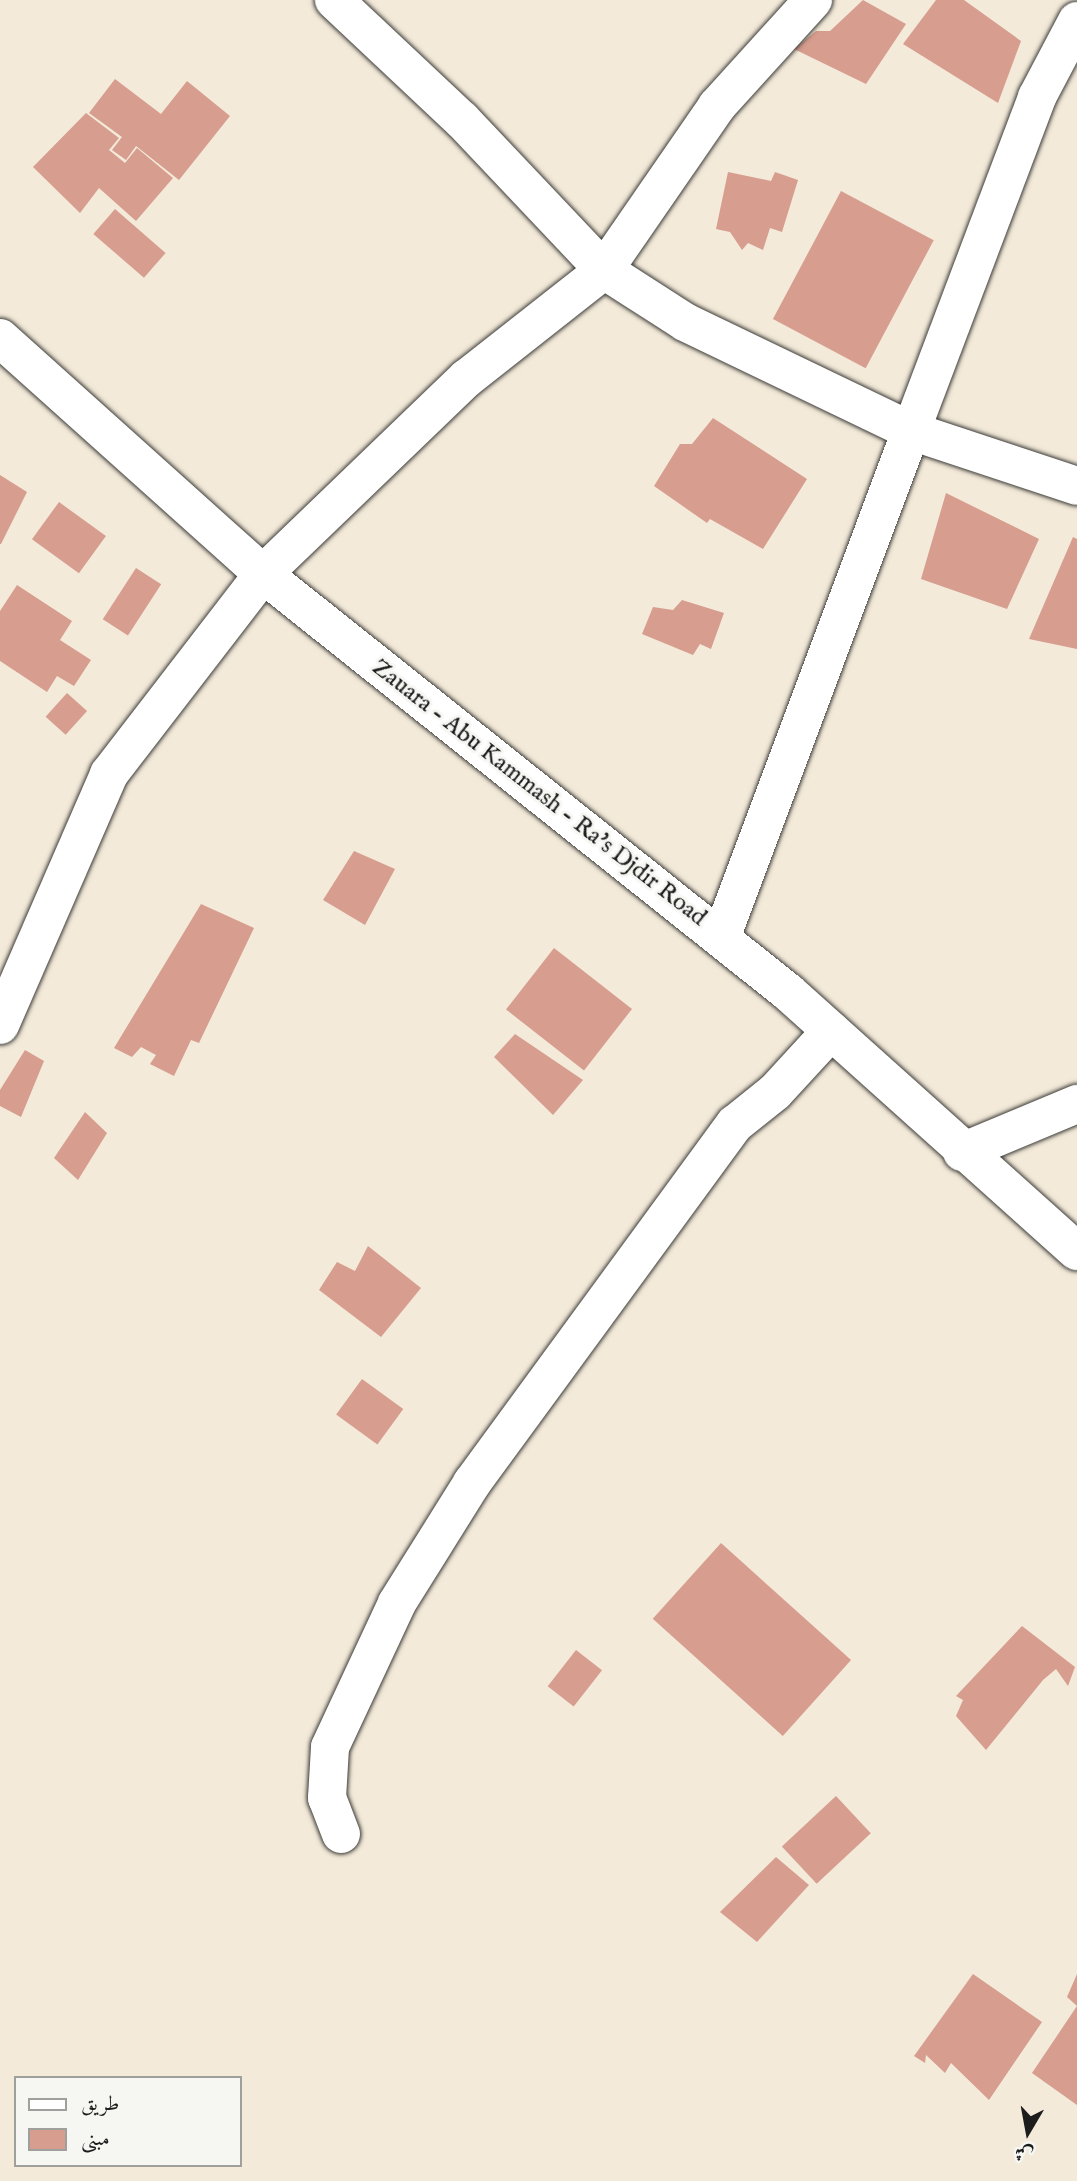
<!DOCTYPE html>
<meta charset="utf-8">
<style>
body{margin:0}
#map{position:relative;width:1077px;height:2181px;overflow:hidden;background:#f3ead9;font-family:"IM FELL English",Amiri,serif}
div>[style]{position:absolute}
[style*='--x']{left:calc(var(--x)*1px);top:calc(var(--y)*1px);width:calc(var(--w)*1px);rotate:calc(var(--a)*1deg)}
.building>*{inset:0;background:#d79d8f;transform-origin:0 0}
.roads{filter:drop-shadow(0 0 2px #3c3b38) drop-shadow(0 0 2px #3c3b38)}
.minor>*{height:38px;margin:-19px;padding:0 19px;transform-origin:19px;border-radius:19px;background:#fff}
.primary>*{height:38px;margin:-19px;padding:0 19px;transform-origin:19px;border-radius:19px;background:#fff}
span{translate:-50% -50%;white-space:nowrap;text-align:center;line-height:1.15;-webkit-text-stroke:6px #f6f6f2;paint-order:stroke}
.street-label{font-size:24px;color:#1c1c1c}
.legend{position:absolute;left:14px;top:2076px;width:228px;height:91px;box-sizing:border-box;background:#f6f6f2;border:2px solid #9f9f9c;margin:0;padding:9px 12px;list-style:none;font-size:21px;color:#1c1c1c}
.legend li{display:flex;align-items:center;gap:14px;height:35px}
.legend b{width:35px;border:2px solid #9f9f9c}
.north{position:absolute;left:993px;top:2097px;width:70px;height:70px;-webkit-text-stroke:5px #f6f6f2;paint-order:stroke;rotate:190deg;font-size:19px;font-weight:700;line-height:28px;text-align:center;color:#1c1c1c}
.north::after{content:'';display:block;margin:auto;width:24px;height:32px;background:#1c1c1c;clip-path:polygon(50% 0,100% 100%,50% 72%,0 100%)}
</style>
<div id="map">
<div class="building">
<div style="clip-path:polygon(863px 0,906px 24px,866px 84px,794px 49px,816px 31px,830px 31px)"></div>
<div style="clip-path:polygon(936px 0,964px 0,1021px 41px,998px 103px,903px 44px)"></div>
<div style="clip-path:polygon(115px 79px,161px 114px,187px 81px,230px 116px,179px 180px,136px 146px,126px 160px,112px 150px,122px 137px,89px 113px)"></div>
<div style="clip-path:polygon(86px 113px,119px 138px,109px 150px,125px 163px,137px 148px,173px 178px,136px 221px,99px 188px,80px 213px,33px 167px)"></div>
<div style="clip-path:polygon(728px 172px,771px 181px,775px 172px,798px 180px,782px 232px,770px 228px,763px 250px,748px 243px,742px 250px,730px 232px,716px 229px)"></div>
<div style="left:841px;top:191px;width:105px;height:145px;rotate:28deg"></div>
<div style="left:115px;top:209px;width:67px;height:33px;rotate:41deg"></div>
<div style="clip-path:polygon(713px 418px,807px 479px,763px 549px,710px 519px,707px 523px,654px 486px,680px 444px,692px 444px)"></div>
<div style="clip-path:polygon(0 475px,27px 492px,1px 544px,0 544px)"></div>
<div style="clip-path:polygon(946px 493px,1039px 539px,1007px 609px,921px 579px)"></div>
<div style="left:59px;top:502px;width:58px;height:46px;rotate:36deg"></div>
<div style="clip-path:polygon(1073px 537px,1077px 539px,1077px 649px,1029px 639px)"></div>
<div style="left:136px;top:568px;width:30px;height:61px;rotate:33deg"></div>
<div style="clip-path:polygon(17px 585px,72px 621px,60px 640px,91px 660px,74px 686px,57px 676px,47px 692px,0 661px,0 611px)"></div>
<div style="clip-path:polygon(682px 600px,724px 613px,711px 649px,700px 644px,693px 655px,642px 634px,653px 607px,673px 610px)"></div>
<div style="left:67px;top:693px;width:27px;height:32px;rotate:42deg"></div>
<div style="clip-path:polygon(354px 851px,395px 869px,365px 925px,323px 900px)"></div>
<div style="clip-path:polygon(201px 904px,254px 928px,199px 1043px,191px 1040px,174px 1076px,150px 1064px,156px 1055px,141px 1047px,132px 1057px,114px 1048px)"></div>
<div style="left:554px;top:948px;width:99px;height:78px;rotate:38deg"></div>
<div style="clip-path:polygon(515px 1034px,583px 1080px,553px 1115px,494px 1057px)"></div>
<div style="clip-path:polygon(25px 1050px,44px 1061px,21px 1117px,0 1106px,0 1090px)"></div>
<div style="clip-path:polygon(85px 1112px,107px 1133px,78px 1180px,54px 1158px)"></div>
<div style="clip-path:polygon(368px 1246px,421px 1288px,381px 1337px,319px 1290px,337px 1262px,355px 1271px)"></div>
<div style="left:362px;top:1379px;width:51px;height:44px;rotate:36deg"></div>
<div style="left:721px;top:1543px;width:175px;height:102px;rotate:42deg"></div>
<div style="clip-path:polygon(1022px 1626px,1075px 1667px,1068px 1686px,1056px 1669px,1043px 1680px,986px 1750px,956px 1716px,963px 1700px,956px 1696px)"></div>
<div style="left:576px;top:1650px;width:33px;height:46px;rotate:38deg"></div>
<div style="left:836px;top:1796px;width:51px;height:74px;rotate:47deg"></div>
<div style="clip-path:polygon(776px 1857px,809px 1885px,757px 1942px,720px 1912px)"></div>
<div style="clip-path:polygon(973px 1974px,1042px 2022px,989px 2100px,951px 2063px,945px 2073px,926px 2055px,925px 2063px,914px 2056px)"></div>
<div style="clip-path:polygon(1077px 1974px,1077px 2105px,1032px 2073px,1077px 2006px,1067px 1997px)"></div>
</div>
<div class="roads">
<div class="minor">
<div style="--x:334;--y:0;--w:175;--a:43.2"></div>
<div style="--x:462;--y:120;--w:207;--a:46.6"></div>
<div style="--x:604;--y:270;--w:96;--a:32.7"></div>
<div style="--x:685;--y:322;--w:251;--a:25.7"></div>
<div style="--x:911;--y:431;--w:357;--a:-69.3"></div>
<div style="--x:1037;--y:97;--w:86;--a:-62.2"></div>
<div style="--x:721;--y:938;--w:541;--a:-69.46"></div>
<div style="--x:911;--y:431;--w:175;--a:18.3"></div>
<div style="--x:0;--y:1025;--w:274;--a:-66.5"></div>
<div style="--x:109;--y:774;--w:252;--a:-52.4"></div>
<div style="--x:263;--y:574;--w:283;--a:-43.9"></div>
<div style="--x:467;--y:378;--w:174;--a:-38.2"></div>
<div style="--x:604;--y:270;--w:199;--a:-55.4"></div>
<div style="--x:717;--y:106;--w:143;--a:-47.8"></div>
<div style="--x:962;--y:1152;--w:125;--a:-22.7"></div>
<div style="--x:341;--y:1834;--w:39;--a:-111"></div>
<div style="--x:327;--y:1798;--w:51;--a:-86.6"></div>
<div style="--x:330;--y:1747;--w:159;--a:-65"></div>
<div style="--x:397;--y:1603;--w:142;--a:-58"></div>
<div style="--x:472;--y:1483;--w:445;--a:-53.8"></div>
<div style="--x:735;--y:1124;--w:51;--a:-38.7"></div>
<div style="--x:775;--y:1092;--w:83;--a:-47.4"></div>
</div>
<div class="primary">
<div style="--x:0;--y:338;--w:353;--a:41.9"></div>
<div style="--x:263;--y:574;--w:671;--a:38.53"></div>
<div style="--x:788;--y:992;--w:388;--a:41.9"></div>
</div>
</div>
<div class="street-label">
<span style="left:539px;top:793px;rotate:38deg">Zauara - Abu Kammash - Ra's Djdir Road</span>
</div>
<ul class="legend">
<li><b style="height:9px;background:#fff"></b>طريق</li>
<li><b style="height:19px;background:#d79d8f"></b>مبنى</li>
</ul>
<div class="north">ش</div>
</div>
